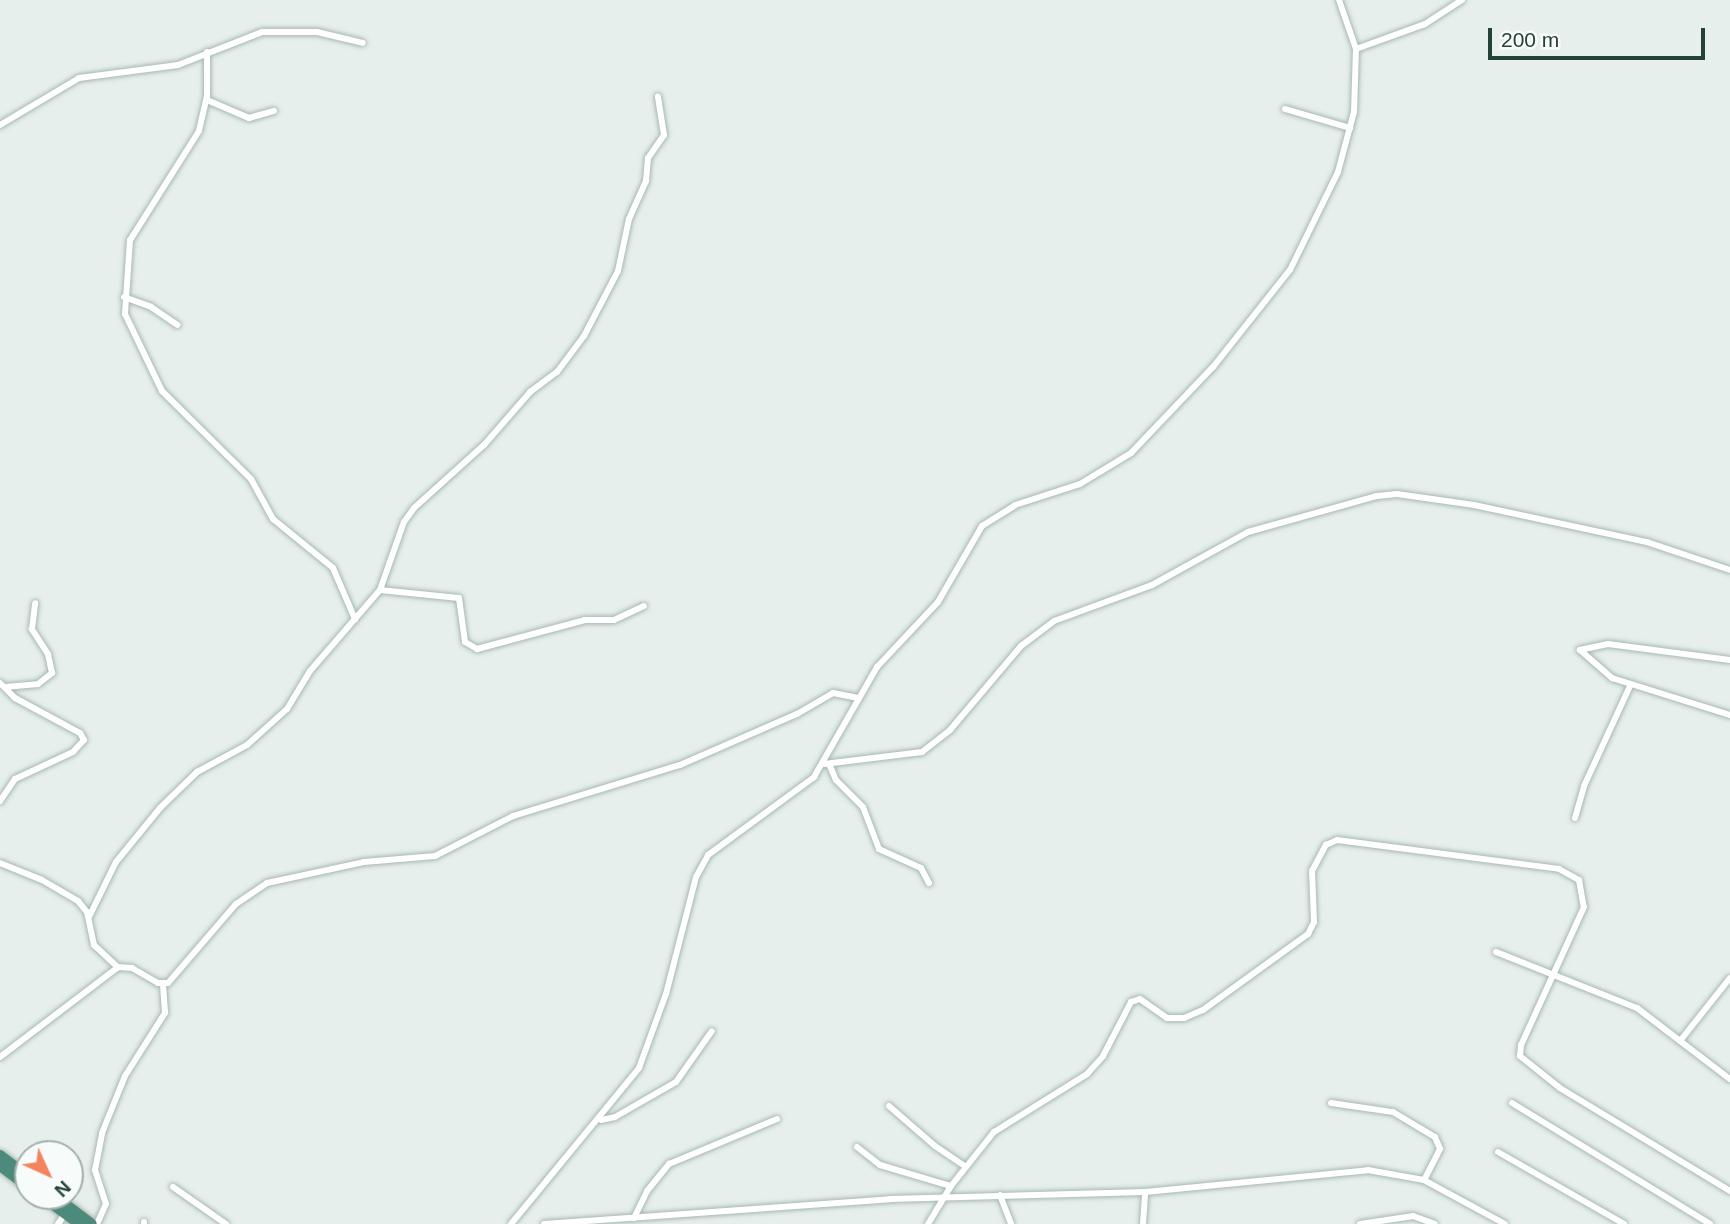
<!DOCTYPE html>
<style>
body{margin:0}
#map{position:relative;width:1730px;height:1224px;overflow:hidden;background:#e6efeb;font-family:Helvetica,sans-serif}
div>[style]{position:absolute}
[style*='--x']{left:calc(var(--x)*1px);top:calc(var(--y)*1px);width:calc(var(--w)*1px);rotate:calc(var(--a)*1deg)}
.roads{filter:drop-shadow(0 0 2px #a8b8b2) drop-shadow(0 0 2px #a8b8b2)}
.minor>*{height:6px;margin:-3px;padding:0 3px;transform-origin:3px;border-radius:3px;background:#fff}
.trunk>*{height:10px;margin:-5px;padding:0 5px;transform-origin:5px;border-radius:5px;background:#4c8a7c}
span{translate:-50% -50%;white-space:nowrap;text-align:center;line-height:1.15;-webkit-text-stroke:6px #f7fbf9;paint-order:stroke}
.north{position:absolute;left:14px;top:1140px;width:70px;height:70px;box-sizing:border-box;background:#f7fbf9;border:2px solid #a3b1ad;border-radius:50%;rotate:135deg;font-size:19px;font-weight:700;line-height:28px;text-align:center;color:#24423a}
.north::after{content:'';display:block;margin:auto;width:24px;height:32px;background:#f4845f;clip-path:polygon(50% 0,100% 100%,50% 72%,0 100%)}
.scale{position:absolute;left:1488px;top:28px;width:217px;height:32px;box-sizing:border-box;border:4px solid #24423a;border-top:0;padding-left:9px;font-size:21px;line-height:24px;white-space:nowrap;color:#24423a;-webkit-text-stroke:5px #f7fbf9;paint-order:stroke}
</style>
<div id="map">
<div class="roads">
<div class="minor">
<div style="--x:1356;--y:49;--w:73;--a:-19.9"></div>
<div style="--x:1425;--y:24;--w:44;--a:-33"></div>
<div style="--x:207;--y:52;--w:44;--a:90"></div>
<div style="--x:207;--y:96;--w:36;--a:103"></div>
<div style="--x:199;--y:131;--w:129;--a:122.3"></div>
<div style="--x:130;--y:240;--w:74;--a:93.9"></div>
<div style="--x:125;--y:314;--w:85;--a:64.3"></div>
<div style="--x:162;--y:391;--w:125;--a:44.7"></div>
<div style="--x:251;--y:479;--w:46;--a:61.2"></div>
<div style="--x:273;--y:519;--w:77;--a:39.2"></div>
<div style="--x:333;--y:568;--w:56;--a:66.7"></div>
<div style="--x:207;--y:100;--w:46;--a:23.2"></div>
<div style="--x:249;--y:118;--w:26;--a:-16"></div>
<div style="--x:1285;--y:109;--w:68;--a:16.3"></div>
<div style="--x:0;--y:125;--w:92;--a:-30.7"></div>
<div style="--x:79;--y:78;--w:100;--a:-7.5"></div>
<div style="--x:178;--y:65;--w:90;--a:-21.4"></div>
<div style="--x:262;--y:32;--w:55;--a:0"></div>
<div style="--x:317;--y:32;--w:47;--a:13.4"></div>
<div style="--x:124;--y:297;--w:29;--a:20"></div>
<div style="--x:151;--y:307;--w:32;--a:34"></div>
<div style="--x:380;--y:590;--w:72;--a:-70.6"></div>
<div style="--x:404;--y:522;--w:17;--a:-54"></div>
<div style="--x:414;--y:508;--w:94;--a:-42"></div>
<div style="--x:484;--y:445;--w:70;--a:-49"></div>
<div style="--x:530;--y:392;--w:34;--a:-37"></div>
<div style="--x:557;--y:372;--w:45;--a:-53.1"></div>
<div style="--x:584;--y:336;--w:73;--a:-62.4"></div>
<div style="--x:618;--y:271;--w:53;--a:-78.1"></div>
<div style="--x:629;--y:219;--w:42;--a:-65.9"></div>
<div style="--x:646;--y:181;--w:23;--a:-85"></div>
<div style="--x:648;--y:158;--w:28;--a:-55"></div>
<div style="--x:664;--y:135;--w:39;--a:-99"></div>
<div style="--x:1730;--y:660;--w:123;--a:-172.5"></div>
<div style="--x:1608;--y:644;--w:29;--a:168"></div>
<div style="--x:1580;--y:650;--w:43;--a:41.2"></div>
<div style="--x:1612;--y:678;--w:124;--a:17.4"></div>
<div style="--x:0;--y:683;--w:21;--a:45"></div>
<div style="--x:15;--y:698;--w:74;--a:28.3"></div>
<div style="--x:80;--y:733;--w:8;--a:60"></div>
<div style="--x:84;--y:740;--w:16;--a:133"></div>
<div style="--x:73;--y:752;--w:64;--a:155"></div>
<div style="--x:15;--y:779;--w:27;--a:124"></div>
<div style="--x:5;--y:687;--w:33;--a:-5"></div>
<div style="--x:38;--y:684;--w:18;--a:-38"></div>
<div style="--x:52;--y:673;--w:19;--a:-102"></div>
<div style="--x:48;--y:654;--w:30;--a:-123"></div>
<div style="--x:32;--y:629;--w:26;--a:-83"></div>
<div style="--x:824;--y:764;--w:99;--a:-7"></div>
<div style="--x:922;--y:752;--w:36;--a:-38"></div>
<div style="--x:950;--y:730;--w:110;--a:-49.8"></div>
<div style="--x:1021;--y:646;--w:41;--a:-37.1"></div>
<div style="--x:1054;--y:621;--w:104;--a:-20.2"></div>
<div style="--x:1152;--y:585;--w:110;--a:-28.9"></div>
<div style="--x:1248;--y:532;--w:134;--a:-15.6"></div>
<div style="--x:1377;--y:496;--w:20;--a:-6"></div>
<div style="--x:1397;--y:494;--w:78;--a:8.1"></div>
<div style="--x:1474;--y:505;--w:177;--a:12.1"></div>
<div style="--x:1647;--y:542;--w:88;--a:18.6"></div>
<div style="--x:830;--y:766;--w:15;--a:67"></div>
<div style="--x:836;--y:780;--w:38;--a:45"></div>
<div style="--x:863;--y:807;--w:45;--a:69.1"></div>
<div style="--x:879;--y:849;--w:46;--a:24.3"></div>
<div style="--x:921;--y:868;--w:17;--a:62"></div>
<div style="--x:1575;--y:818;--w:33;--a:-74"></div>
<div style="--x:1584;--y:786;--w:112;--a:-65.3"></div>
<div style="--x:0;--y:863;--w:45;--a:22"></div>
<div style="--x:42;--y:880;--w:42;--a:30.3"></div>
<div style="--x:78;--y:901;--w:14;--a:51"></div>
<div style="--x:87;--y:912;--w:34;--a:78"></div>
<div style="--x:94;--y:945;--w:33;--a:43"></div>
<div style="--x:89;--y:917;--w:61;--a:-63.9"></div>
<div style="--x:116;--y:862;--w:70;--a:-50.8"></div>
<div style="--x:160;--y:808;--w:52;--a:-44.2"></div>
<div style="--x:197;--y:772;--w:57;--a:-28.4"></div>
<div style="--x:247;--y:745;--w:54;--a:-42"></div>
<div style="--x:287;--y:709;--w:44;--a:-58.8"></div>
<div style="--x:310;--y:671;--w:107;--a:-49.2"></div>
<div style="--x:380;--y:590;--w:79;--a:5.8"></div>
<div style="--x:459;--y:598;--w:44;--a:82.2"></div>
<div style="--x:465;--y:642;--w:14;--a:30"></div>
<div style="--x:477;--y:649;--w:112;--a:-15"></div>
<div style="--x:585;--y:620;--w:29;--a:0"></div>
<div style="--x:614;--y:620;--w:33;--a:-25"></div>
<div style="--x:1496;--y:952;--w:152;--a:21.7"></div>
<div style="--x:1637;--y:1008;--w:117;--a:37.4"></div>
<div style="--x:1680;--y:1041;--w:80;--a:-51.6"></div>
<div style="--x:0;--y:1057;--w:148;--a:-37.3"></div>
<div style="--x:118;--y:967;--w:14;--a:4"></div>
<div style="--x:132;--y:968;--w:30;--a:30"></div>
<div style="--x:158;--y:983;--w:10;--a:0"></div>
<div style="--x:168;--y:983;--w:104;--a:-49.3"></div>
<div style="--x:236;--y:904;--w:37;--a:-34"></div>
<div style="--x:267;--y:883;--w:99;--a:-12.2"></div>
<div style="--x:364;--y:862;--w:71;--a:-4.8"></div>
<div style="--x:435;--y:856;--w:88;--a:-27.1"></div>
<div style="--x:513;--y:816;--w:175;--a:-17"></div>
<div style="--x:680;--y:765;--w:128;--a:-23.6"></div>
<div style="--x:797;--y:714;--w:42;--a:-30.3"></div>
<div style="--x:833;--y:693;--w:26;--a:11"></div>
<div style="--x:1331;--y:1103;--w:63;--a:8.3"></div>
<div style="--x:1393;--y:1112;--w:49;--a:30.8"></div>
<div style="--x:1435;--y:1137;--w:13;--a:67"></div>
<div style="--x:1440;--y:1149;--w:35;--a:117"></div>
<div style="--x:1512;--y:1103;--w:232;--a:31.4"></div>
<div style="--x:889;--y:1106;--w:61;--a:41"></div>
<div style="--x:935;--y:1146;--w:36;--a:34"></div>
<div style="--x:601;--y:1120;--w:14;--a:-12"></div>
<div style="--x:615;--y:1117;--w:70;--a:-29.8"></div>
<div style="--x:676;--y:1082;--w:62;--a:-54.8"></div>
<div style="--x:857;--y:1147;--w:29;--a:38"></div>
<div style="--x:880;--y:1165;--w:74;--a:16.5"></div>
<div style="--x:1498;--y:1152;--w:145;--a:29.7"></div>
<div style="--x:173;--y:1187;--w:65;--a:34.9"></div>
<div style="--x:1000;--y:1195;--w:31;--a:69"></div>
<div style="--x:634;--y:1218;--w:30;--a:-64"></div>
<div style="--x:647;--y:1191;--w:35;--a:-51"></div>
<div style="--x:669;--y:1164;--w:117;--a:-22.6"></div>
<div style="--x:144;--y:1222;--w:2;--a:90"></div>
<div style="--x:58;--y:1224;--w:12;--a:-55"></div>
<div style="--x:97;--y:1224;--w:22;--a:-66"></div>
<div style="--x:106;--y:1204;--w:36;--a:-108"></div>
<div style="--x:95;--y:1170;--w:38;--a:-79"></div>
<div style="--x:102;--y:1133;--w:61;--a:-68"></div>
<div style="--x:125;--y:1076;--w:75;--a:-57.6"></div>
<div style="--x:165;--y:1013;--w:29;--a:-94"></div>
<div style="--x:511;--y:1224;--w:202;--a:-50.6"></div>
<div style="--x:639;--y:1068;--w:79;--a:-70"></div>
<div style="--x:666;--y:994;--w:121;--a:-75.6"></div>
<div style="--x:696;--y:877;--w:25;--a:-61"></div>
<div style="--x:708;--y:855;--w:132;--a:-36.3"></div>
<div style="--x:814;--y:777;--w:127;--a:-60.2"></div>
<div style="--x:877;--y:667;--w:89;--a:-46.8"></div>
<div style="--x:938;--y:602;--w:88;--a:-59.9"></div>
<div style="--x:982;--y:526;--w:39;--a:-32"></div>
<div style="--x:1015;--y:505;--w:68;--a:-17.9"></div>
<div style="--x:1080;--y:484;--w:60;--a:-31.3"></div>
<div style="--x:1131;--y:453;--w:119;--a:-46.4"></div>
<div style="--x:1213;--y:367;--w:124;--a:-51.6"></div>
<div style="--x:1290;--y:270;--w:109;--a:-63.9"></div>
<div style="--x:1338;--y:172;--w:62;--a:-75.1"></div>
<div style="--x:1354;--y:112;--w:63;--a:-88.2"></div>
<div style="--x:1356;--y:49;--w:52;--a:-109.1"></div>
<div style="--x:544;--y:1224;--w:347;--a:-4.1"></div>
<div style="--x:890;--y:1199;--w:255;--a:-1.6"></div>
<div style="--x:1145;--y:1192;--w:224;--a:-5.6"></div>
<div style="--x:1368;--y:1170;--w:57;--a:10.1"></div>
<div style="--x:1424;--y:1180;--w:92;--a:28.5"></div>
<div style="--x:928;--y:1224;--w:44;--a:-58.8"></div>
<div style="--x:951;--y:1186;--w:69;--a:-51.5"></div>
<div style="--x:994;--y:1132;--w:110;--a:-31.9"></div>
<div style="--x:1087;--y:1074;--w:24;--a:-48"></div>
<div style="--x:1103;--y:1056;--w:61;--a:-62.6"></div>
<div style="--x:1131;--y:1002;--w:9;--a:-18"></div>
<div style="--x:1140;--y:999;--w:33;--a:35"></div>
<div style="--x:1167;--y:1018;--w:17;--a:0"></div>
<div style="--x:1184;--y:1018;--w:21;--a:-23"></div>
<div style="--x:1203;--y:1010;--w:130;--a:-35.9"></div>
<div style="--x:1308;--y:934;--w:13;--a:-63"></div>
<div style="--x:1314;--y:922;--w:51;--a:-92.2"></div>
<div style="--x:1312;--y:871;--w:30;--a:-62"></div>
<div style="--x:1326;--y:845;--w:12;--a:-24"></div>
<div style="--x:1337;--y:840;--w:224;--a:7.4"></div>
<div style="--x:1559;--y:869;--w:23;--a:29"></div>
<div style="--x:1579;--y:880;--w:27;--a:80"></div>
<div style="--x:1584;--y:907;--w:152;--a:114.5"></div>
<div style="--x:1521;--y:1045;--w:11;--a:95"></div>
<div style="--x:1520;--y:1056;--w:51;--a:38.7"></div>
<div style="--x:1560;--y:1088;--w:199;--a:31.2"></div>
<div style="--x:1143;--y:1224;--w:32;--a:-86"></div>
<div style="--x:1360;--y:1224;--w:54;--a:-8.6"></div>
<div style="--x:1413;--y:1216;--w:23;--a:20"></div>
</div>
<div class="trunk">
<div style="--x:0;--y:1155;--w:35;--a:37"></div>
<div style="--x:0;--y:1166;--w:35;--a:37"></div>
<div style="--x:41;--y:1196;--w:47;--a:36.4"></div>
<div style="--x:55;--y:1196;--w:46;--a:37.1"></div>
</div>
</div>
<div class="north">N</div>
<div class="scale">200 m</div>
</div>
